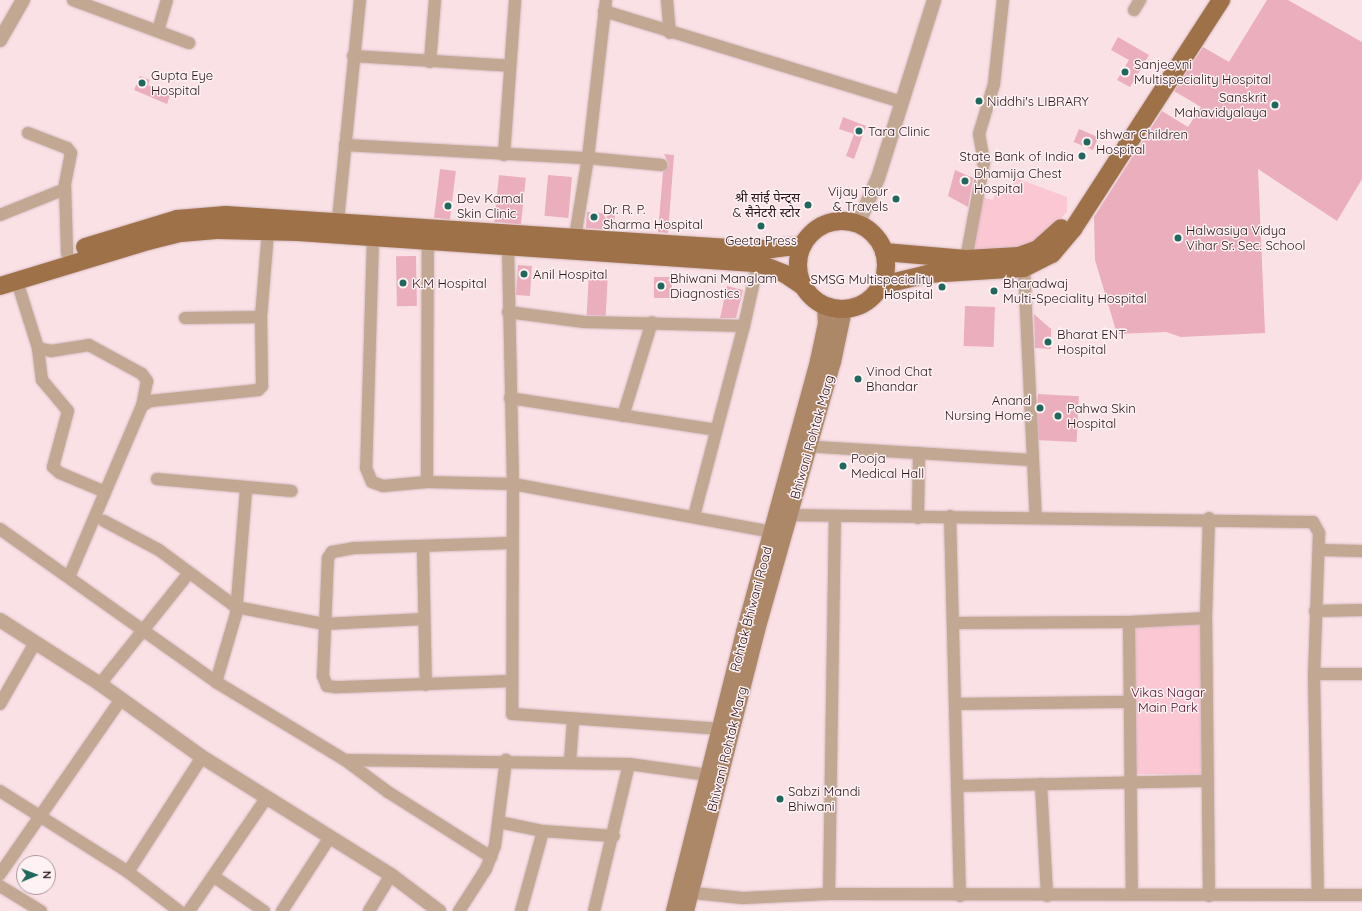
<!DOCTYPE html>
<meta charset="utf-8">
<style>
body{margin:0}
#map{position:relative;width:1362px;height:911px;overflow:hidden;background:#fae1e6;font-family:Quicksand,"Noto Sans Devanagari",sans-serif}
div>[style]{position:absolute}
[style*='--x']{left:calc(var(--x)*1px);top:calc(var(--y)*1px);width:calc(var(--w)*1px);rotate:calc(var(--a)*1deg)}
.green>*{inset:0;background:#fac7d3;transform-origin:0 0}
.building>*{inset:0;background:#ebaebd;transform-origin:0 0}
.roads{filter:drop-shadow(0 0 1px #d5bcc1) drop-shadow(0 0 1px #d5bcc1)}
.minor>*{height:12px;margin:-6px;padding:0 6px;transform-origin:6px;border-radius:6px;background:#c2a892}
.tertiary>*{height:14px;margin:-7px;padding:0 7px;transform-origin:7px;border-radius:7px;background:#c2a892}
.secondary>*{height:16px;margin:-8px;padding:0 8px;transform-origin:8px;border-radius:8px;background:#ad8868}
.primary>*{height:18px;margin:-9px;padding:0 9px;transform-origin:9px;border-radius:9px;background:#9e7148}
.primary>.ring{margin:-9px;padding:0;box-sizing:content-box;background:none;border:18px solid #9e7148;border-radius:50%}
.dots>*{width:11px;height:11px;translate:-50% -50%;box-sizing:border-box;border:2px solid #fff2f4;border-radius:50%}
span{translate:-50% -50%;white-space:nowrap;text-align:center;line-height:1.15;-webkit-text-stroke:3px #fff2f4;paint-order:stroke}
.poi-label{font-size:13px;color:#2a141a}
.left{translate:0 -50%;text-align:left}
.right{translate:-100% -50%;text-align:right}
.street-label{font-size:13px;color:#2a141a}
.park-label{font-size:13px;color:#500c27}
.north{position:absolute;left:16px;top:855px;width:40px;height:40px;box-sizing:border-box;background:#fff2f4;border:1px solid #aa999d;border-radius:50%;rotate:89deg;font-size:11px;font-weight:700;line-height:16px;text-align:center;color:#2a141a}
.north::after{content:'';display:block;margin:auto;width:14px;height:18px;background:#20685e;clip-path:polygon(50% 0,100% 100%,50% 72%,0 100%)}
</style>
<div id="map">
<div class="green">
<div style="clip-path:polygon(1016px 178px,1067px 197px,1067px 212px,1038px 240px,1017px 249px,974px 251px,981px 197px,993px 200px,997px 186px,1011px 190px)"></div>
<div style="left:1201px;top:623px;width:151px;height:66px;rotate:90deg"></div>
</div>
<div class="building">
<div style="clip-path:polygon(1267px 0,1288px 0,1362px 42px,1362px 179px,1337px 221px,1258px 169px,1265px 333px,1181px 337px,1166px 332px,1117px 334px,1095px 260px,1094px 217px,1162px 111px,1188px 127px,1201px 107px,1174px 91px,1203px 47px,1229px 62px)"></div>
<div style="clip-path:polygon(1118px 37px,1149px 55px,1130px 87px,1117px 80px,1129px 60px,1111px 50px)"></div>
<div style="clip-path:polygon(140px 76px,150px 80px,148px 85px,170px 95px,167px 104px,134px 90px)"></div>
<div style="clip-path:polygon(843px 117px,866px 126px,854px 159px,846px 156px,854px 134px,839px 129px)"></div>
<div style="left:1079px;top:129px;width:21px;height:14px;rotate:23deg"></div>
<div style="clip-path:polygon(664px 154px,674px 155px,668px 233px,658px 232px,663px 172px,669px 165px)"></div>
<div style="left:440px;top:169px;width:16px;height:49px;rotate:7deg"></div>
<div style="clip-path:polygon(955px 170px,973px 178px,968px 207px,948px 196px)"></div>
<div style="left:499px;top:175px;width:27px;height:47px;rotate:6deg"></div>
<div style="left:548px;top:175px;width:24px;height:41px;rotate:5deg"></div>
<div style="left:587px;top:212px;width:28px;height:16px;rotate:4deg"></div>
<div style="left:416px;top:256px;width:50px;height:20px;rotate:89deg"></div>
<div style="left:518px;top:265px;width:14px;height:30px;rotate:4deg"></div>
<div style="left:589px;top:271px;width:19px;height:44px;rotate:3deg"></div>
<div style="left:654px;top:277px;width:18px;height:21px"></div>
<div style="clip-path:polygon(727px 286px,743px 290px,736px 318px,720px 318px)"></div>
<div style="left:965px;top:306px;width:30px;height:40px;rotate:2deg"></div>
<div style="clip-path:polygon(1034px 314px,1051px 329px,1051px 349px,1035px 348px)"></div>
<div style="left:1038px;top:394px;width:41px;height:46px;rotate:3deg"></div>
</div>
<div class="roads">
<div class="minor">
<div style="--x:73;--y:0;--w:124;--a:20.3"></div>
<div style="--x:667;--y:0;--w:33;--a:85"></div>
<div style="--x:1134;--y:10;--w:12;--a:-59"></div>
<div style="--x:604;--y:11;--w:312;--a:17"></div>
<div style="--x:158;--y:31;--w:32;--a:-74"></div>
<div style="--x:353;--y:56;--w:157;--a:3.6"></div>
<div style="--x:430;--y:62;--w:62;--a:-85.4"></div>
<div style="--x:28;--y:133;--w:42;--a:21"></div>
<div style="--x:67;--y:148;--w:6;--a:51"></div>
<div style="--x:71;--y:153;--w:32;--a:101"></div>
<div style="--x:65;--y:184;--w:69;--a:88.3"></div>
<div style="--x:345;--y:145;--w:243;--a:3.1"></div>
<div style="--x:588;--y:158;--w:74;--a:5.4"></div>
<div style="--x:504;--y:155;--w:155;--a:-85.9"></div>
<div style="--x:0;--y:215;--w:70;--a:-21.8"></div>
<div style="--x:338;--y:220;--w:221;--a:-84.3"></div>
<div style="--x:575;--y:237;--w:80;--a:-80.7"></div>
<div style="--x:588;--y:158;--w:159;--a:-83.5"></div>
<div style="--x:373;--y:238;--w:230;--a:91.7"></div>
<div style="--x:366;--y:468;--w:15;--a:67"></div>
<div style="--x:372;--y:482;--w:12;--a:20"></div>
<div style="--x:383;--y:486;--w:44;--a:-5.2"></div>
<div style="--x:427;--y:482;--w:86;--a:1.3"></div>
<div style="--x:513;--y:484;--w:263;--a:10.5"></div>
<div style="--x:508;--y:246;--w:238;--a:88.8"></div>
<div style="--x:513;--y:484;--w:230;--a:90.2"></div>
<div style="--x:512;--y:714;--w:208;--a:4.1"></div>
<div style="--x:966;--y:259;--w:99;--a:-79.5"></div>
<div style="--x:984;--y:162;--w:28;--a:-100"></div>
<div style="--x:979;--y:134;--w:52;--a:-73.3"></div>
<div style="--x:994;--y:84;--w:84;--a:-83.9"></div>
<div style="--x:1024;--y:268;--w:250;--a:87.3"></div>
<div style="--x:17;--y:281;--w:70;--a:72.6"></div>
<div style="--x:38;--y:348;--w:13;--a:13"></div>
<div style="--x:51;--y:351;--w:38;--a:-9"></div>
<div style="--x:89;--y:345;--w:60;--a:28.7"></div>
<div style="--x:142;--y:374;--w:9;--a:54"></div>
<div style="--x:147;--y:381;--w:25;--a:101"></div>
<div style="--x:508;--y:312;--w:77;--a:7.5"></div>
<div style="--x:584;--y:322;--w:160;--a:1.4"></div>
<div style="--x:185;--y:318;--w:76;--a:-0.8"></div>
<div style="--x:38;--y:348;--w:32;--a:83"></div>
<div style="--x:42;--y:380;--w:40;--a:50"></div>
<div style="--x:68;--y:411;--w:58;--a:105"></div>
<div style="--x:53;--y:467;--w:9;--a:41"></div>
<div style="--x:60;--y:473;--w:49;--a:22.9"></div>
<div style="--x:510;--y:398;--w:208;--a:8.8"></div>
<div style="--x:623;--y:416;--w:98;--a:-72.9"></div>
<div style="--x:802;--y:446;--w:231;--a:3.5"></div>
<div style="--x:157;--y:479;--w:135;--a:5.1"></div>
<div style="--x:427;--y:482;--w:249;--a:-89.8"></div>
<div style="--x:782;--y:515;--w:531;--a:0.76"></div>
<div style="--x:1313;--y:522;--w:13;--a:61"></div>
<div style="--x:1319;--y:533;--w:141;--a:92"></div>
<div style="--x:1314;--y:674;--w:221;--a:89"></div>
<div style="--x:694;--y:516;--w:196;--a:-75.3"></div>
<div style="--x:744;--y:326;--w:65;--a:-77.5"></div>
<div style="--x:950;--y:516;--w:380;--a:88.5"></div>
<div style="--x:918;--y:518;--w:65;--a:-89.1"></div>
<div style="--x:104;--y:521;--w:62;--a:27.8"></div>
<div style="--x:159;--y:550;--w:96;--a:36.5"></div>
<div style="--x:236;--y:607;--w:90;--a:10.9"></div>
<div style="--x:324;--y:624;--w:100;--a:-2.9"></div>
<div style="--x:0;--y:529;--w:265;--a:35.3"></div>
<div style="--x:216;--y:682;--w:151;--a:31.2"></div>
<div style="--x:345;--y:760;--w:54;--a:36.7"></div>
<div style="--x:388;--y:792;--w:122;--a:32.3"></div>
<div style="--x:423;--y:547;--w:138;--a:88.8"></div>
<div style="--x:1319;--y:550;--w:43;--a:1.3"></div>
<div style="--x:69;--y:577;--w:186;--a:-66.9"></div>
<div style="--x:142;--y:406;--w:9;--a:-32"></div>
<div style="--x:150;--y:401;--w:109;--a:-5.8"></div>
<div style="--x:258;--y:390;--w:6;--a:-45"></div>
<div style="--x:262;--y:386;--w:69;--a:-90.8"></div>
<div style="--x:261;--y:317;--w:86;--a:-85.3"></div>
<div style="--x:1315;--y:611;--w:47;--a:-1.2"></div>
<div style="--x:1129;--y:622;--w:271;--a:89.4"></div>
<div style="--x:953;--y:623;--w:176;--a:-0.3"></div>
<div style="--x:1129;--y:622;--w:77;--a:-3"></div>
<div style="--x:1314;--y:674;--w:48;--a:0"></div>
<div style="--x:511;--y:681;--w:176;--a:178"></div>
<div style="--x:335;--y:687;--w:8;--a:-173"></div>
<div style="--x:327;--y:686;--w:11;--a:-112"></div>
<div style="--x:323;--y:676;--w:118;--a:-87.6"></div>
<div style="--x:328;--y:558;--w:7;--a:-56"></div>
<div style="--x:332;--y:552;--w:22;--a:-10"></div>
<div style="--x:354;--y:548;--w:158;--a:-1.8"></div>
<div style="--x:216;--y:682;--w:71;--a:-73.6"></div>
<div style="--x:236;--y:614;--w:125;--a:-85.4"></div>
<div style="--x:100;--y:684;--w:142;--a:-51.3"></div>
<div style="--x:0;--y:704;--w:70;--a:-60.2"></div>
<div style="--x:956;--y:704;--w:174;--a:-0.7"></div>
<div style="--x:345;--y:760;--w:284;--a:0.8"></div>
<div style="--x:629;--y:764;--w:80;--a:7.9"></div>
<div style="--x:570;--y:762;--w:41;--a:-85.8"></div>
<div style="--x:1041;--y:784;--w:112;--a:86.9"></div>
<div style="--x:958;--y:786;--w:249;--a:-1.2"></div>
<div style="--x:0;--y:791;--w:151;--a:32.3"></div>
<div style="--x:128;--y:872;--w:64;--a:37.4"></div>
<div style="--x:499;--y:822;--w:45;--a:11.6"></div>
<div style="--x:543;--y:831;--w:71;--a:4"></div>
<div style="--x:128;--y:872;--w:137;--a:-57.2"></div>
<div style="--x:0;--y:874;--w:211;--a:-55.3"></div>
<div style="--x:213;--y:876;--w:62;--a:34.5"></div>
<div style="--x:0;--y:886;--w:48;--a:31.4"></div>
<div style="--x:683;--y:892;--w:60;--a:5.7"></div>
<div style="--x:743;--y:898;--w:86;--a:-2.7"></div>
<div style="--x:829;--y:894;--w:533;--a:0.11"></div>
<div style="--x:829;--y:894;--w:377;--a:-89.1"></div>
<div style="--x:1209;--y:896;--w:278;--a:-90.6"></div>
<div style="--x:1206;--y:618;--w:100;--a:-88.3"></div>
<div style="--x:189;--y:911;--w:138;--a:-55.6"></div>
<div style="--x:282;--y:911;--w:88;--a:-57"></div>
<div style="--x:369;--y:911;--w:42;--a:-58.6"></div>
<div style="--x:459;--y:911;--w:50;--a:-57.3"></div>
<div style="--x:486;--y:869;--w:25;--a:-69"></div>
<div style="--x:495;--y:846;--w:87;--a:-82.7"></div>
<div style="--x:521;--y:911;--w:83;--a:-74.6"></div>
<div style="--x:594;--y:911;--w:151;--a:-76.6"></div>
</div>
<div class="tertiary">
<div style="--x:0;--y:40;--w:46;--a:-60.1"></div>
<div style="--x:858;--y:224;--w:50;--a:-66.5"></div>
<div style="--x:878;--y:178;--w:187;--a:-72.5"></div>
<div style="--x:0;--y:620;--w:119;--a:32.6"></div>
<div style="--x:100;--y:684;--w:125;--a:35.6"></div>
<div style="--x:202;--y:757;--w:223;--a:32"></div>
<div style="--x:391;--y:875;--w:60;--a:36.9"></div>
</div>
<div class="secondary">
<div style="--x:674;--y:911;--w:288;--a:-75.9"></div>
<div style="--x:744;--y:632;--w:281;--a:-74.7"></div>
<div style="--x:818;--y:361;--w:38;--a:-78"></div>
<div style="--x:826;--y:324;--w:18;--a:-93"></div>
<div style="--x:686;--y:911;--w:290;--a:-75.8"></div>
<div style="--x:757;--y:630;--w:279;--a:-74.2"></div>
<div style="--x:833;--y:362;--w:53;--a:-78.1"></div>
</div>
<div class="primary">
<div class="ring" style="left:798px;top:221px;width:70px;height:70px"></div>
<div style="--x:85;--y:247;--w:96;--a:-16.9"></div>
<div style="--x:177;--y:219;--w:49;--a:-4.7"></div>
<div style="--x:226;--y:215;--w:504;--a:3.75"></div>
<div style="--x:729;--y:248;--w:42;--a:1.4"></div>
<div style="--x:771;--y:249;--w:32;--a:-7"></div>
<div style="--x:884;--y:252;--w:82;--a:4.9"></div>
<div style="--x:966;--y:259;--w:53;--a:-3.2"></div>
<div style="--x:1019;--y:256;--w:20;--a:-20"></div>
<div style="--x:1038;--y:249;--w:31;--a:-42"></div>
<div style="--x:882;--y:285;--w:47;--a:-13.4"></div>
<div style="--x:928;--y:274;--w:96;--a:-3.6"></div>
<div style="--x:1024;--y:268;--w:31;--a:-27"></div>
<div style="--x:1052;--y:254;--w:33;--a:-50"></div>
<div style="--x:1073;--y:229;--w:273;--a:-57.1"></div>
<div style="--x:0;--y:286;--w:155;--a:-16.9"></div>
<div style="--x:148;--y:241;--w:34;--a:-14"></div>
<div style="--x:181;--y:233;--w:38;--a:-5"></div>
<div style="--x:219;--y:230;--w:79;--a:1.5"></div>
<div style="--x:298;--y:232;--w:461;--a:3.9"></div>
<div style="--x:758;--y:263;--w:29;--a:22"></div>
<div style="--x:785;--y:274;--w:22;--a:34"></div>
</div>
</div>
<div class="dots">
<div style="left:1125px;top:72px;background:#20685e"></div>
<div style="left:142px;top:83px;background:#20685e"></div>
<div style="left:979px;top:101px;background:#20685e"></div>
<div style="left:1275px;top:105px;background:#20685e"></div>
<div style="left:859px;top:131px;background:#20685e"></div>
<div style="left:1087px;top:142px;background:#20685e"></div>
<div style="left:1082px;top:156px;background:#20685e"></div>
<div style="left:965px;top:181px;background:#20685e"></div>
<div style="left:896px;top:199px;background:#20685e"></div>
<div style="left:808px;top:205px;background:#20685e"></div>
<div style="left:448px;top:206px;background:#20685e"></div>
<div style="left:594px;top:217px;background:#20685e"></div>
<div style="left:761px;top:226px;background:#20685e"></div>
<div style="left:1178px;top:238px;background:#20685e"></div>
<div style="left:524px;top:274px;background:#20685e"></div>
<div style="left:403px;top:283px;background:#20685e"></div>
<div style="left:661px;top:286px;background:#20685e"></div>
<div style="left:942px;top:287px;background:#20685e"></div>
<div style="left:994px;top:291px;background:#20685e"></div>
<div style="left:1048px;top:342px;background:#20685e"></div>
<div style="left:858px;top:379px;background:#20685e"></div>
<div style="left:1040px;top:408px;background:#20685e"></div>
<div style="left:1058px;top:416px;background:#20685e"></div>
<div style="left:843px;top:466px;background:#20685e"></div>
<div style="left:780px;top:799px;background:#20685e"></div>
</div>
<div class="poi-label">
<span class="left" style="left:1134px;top:72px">Sanjeevni<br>Multispeciality Hospital</span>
<span class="left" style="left:151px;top:83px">Gupta Eye<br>Hospital</span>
<span class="right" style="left:1267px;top:105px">Sanskrit<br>Mahavidyalaya</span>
<span class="left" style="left:987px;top:101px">Niddhi's LIBRARY</span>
<span class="left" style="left:868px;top:131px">Tara Clinic</span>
<span class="left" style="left:1096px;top:142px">Ishwar Children<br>Hospital</span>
<span class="right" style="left:1074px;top:156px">State Bank of India</span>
<span class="left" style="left:974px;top:181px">Dhamija Chest<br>Hospital</span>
<span class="right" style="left:888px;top:199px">Vijay Tour<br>&amp; Travels</span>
<span class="right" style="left:800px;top:205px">श्री सांई पेन्ट्स<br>&amp; सैनेटरी स्टोर</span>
<span class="left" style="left:457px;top:206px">Dev Kamal<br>Skin Clinic</span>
<span class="left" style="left:603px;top:217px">Dr. R. P.<br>Sharma Hospital</span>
<span class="left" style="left:1186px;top:238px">Halwasiya Vidya<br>Vihar Sr. Sec. School</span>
<span style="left:761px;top:240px">Geeta Press</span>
<span class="left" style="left:533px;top:274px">Anil Hospital</span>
<span class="left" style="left:670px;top:286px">Bhiwani Manglam<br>Diagnostics</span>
<span class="right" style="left:933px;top:287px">SMSG Multispeciality<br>Hospital</span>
<span class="left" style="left:412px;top:283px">K.M Hospital</span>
<span class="left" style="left:1003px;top:291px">Bharadwaj<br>Multi-Speciality Hospital</span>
<span class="left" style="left:1057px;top:342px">Bharat ENT<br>Hospital</span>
<span class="left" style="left:866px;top:379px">Vinod Chat<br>Bhandar</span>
<span class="right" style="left:1031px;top:408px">Anand<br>Nursing Home</span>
<span class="left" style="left:1067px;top:416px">Pahwa Skin<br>Hospital</span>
<span class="left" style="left:851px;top:466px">Pooja<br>Medical Hall</span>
<span class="left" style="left:788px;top:799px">Sabzi Mandi<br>Bhiwani</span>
</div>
<div class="street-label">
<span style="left:812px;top:437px;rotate:-74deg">Bhiwani Rohtak Marg</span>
<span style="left:751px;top:609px;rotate:-75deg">Rohtak Bhiwani Road</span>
<span style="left:727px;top:749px;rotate:-76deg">Bhiwani Rohtak Marg</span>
</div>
<div class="park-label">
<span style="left:1168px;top:700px">Vikas Nagar<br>Main Park</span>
</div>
<div class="north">N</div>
</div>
